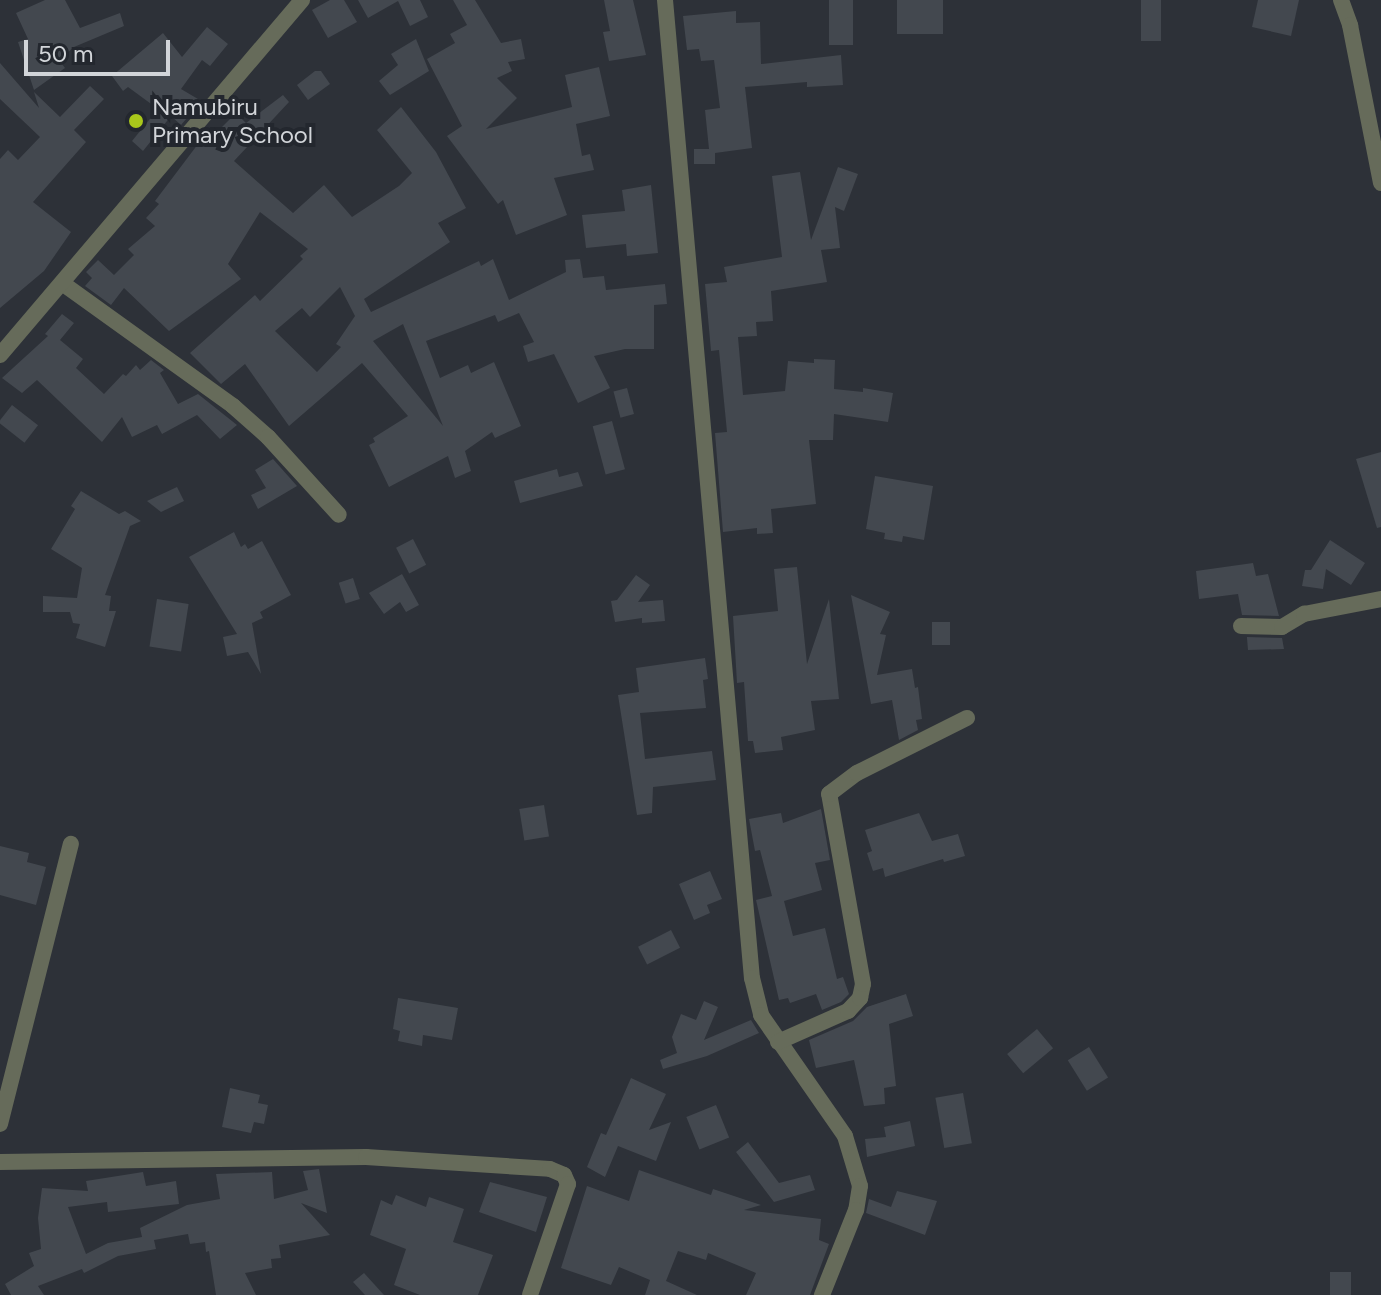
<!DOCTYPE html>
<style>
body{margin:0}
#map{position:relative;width:1381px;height:1295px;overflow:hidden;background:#2d3138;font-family:Figtree,sans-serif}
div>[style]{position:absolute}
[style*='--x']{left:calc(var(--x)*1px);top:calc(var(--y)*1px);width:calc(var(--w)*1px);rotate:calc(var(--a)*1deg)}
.building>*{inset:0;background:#43484f;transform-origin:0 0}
.street>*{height:16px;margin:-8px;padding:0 8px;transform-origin:8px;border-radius:8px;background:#666b5a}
.dots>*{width:22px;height:22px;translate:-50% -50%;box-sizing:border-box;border:4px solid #23272e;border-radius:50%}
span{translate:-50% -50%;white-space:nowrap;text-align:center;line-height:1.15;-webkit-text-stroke:8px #23272e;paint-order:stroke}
.poi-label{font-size:24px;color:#d2d5d9}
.left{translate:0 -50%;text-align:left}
.scale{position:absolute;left:24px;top:40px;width:146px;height:36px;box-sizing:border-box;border:4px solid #d2d5d9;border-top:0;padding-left:10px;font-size:24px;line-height:28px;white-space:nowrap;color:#d2d5d9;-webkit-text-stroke:6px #23272e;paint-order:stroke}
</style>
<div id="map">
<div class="building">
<div style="clip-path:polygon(45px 0,65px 0,80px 28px,120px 13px,124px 26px,74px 47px,59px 60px,65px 68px,34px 90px,18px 42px,28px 39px,16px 13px)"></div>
<div style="clip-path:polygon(330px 0,344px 0,357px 22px,328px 38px,312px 10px)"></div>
<div style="clip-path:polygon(358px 0,420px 0,428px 17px,410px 26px,398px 1px,368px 18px)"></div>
<div style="clip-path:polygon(453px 0,475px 0,501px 43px,521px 39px,525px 59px,508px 62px,512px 71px,497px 78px,517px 98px,486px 129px,572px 107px,565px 75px,599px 67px,610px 116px,576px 124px,582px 156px,590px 154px,594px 170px,554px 178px,567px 215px,516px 235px,503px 200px,498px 204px,447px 136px,462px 126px,427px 59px,455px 43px,450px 34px,467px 25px)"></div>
<div style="clip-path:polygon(604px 0,633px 0,646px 55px,609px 61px,603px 32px,610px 31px)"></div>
<div style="left:829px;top:0;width:24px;height:45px"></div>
<div style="left:897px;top:0;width:46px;height:34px"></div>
<div style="left:1141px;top:0;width:20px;height:41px"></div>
<div style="clip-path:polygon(1258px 0,1299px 0,1291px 36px,1252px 27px)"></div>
<div style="clip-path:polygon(736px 11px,736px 23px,760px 22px,761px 64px,841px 55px,843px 85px,807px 87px,807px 82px,745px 87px,752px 148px,715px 153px,715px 164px,694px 164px,694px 149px,709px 149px,705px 110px,720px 108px,714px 60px,701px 61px,699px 49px,687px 50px,683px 16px)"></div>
<div style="clip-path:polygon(207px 27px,228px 44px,210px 66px,202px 60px,181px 89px,198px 99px,187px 118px,181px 125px,171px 116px,143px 151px,132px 141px,158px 109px,128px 87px,123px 91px,112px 76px,163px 33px,182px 57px)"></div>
<div style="clip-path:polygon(416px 39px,429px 71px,390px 95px,379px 81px,398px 65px,391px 54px)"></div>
<div style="clip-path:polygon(0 63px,39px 108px,34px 92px,60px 117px,90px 86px,104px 99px,74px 130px,86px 142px,33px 202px,71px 232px,44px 271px,0 308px,0 159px,8px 150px,18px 160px,40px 137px,0 99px)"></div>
<div style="clip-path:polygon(315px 71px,321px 71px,330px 84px,308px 100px,297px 85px)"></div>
<div style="clip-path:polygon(evenodd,283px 95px,289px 102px,234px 161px,293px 213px,324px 185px,352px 217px,399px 186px,412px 173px,377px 130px,401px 107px,436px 152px,466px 208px,438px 223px,450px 242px,364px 299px,371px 312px,479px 261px,481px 266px,493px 259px,509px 300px,566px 272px,565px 260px,580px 259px,583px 278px,604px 276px,606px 290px,665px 284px,667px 304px,654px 305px,654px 349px,625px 349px,594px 356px,610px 388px,578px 403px,554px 354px,528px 362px,523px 346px,534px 342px,519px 313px,498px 322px,495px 315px,426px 341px,440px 378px,468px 365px,471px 373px,494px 362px,521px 426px,495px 438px,492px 432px,465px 451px,471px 471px,455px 478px,448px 456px,389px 487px,369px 445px,375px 442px,373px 438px,408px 416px,362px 363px,289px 426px,245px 364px,221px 384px,190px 353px,255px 295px,260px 301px,303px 259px,300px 256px,308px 249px,260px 212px,228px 264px,241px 279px,169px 331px,124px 288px,111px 305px,85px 286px,92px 278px,86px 272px,98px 260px,114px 275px,134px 255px,128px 249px,155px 226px,146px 218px,159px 204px,155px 201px,198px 144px,202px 147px,236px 113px,246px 123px,283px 95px,340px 287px,355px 316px,336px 344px,341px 347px,317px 372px,275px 331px,302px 308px,310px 317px,340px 287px,283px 95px,403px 324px,443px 426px,373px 341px,403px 324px)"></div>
<div style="clip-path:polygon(838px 167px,858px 174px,844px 211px,835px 207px,840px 248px,821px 250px,827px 282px,771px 291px,773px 321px,756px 322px,757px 336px,738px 337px,743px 395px,785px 391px,788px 361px,814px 363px,814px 359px,835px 360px,834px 389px,863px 392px,863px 388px,893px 393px,888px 422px,834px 414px,833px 440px,809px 440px,816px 504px,771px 509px,773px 533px,757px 534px,757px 528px,723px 532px,715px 433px,727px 432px,719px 350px,711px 351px,705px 284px,727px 282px,724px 267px,782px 257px,772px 176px,800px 172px,811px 240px)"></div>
<div style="clip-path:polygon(651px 185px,658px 253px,627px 256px,626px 244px,586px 248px,582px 215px,625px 211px,622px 190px)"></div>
<div style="clip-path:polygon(62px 314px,74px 323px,60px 340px,83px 359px,76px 368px,104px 394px,123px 374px,126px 376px,136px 365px,140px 370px,151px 360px,164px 370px,160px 373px,178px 404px,198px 394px,237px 425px,220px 439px,197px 415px,162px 434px,157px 425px,132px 437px,122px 417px,102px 442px,37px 380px,22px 393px,2px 378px,48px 336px,45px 334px)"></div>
<div style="left:627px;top:388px;width:27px;height:14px;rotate:75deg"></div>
<div style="left:12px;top:405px;width:33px;height:22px;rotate:38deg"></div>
<div style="left:612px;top:421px;width:50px;height:20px;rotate:75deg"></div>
<div style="clip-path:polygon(1381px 452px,1381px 527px,1377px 528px,1356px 459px)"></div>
<div style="clip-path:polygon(273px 459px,297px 486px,258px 509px,251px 495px,266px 488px,255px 470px)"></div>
<div style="clip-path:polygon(557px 469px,559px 477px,578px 472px,583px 486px,520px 503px,514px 481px)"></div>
<div style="clip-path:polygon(875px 476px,933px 486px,924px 540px,903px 536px,902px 542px,884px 539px,885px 533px,866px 529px)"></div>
<div style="clip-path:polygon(177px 487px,184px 501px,161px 512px,147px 501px)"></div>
<div style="clip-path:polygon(81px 491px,119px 514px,125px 511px,141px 521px,130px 526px,105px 595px,111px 596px,109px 611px,116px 611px,105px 647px,76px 638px,80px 624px,73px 623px,70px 612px,43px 612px,43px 596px,77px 598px,82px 568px,51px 549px,75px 509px,71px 506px)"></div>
<div style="clip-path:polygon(234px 532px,241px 547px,245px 544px,248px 549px,262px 541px,291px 595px,260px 612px,263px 618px,252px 623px,261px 674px,248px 652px,227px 656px,223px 637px,237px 634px,189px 557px)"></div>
<div style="left:413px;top:539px;width:29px;height:19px;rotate:63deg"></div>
<div style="clip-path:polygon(1330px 540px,1365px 563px,1351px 585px,1326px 569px,1323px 589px,1302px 586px,1305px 570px,1311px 570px)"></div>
<div style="clip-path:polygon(1253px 563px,1256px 576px,1268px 574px,1279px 616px,1242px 615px,1238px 594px,1199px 599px,1196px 571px)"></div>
<div style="clip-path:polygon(797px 567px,807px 664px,829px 599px,839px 699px,811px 701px,815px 730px,781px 737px,783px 750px,755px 753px,753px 741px,748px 741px,744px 682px,737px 683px,733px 616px,778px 611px,774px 569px)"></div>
<div style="clip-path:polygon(402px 574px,419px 605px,406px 612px,400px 602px,384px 614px,369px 593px)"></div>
<div style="clip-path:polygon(636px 575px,650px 585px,638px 602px,663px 600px,665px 621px,642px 623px,642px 618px,615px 622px,611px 601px,617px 600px)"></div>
<div style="left:353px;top:578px;width:22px;height:15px;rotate:72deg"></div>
<div style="clip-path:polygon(851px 595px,890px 612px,880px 634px,886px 635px,877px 675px,912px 669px,915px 688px,918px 687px,922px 719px,916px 720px,918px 730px,899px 740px,892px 700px,871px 704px)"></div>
<div style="left:157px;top:599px;width:32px;height:48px;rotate:9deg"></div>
<div style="left:932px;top:622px;width:18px;height:23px"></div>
<div style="clip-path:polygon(1247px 638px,1247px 637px,1282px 638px,1284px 649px,1248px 650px)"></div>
<div style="clip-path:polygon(705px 658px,708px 679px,703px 680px,706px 708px,640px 713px,645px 759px,712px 751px,716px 780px,653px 787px,652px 813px,637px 815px,618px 695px,639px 692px,636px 668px)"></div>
<div style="left:544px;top:805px;width:32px;height:25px;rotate:81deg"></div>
<div style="clip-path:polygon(821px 809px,830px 860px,815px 863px,822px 890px,784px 901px,793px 936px,825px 928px,837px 979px,843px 977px,849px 994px,841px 1002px,822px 1010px,816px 994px,790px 1003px,788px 998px,779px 1000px,756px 900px,772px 896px,760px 850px,755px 851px,749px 819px,781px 813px,783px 823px)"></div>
<div style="clip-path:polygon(919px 813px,932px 841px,958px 834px,965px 856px,944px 862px,943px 859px,885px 877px,883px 868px,873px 871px,867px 853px,872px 851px,865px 830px)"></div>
<div style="clip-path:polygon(0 846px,29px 853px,27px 862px,46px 867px,36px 905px,0 895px)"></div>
<div style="clip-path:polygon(710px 871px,722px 899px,707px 905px,710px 913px,694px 920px,679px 884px)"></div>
<div style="left:671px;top:930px;width:20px;height:37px;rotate:63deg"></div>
<div style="clip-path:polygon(906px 994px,913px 1016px,889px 1024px,896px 1086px,884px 1088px,885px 1104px,864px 1106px,854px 1060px,816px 1068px,809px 1040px,853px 1021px,867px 1007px)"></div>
<div style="clip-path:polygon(398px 998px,458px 1008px,452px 1040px,423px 1035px,422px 1046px,398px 1041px,400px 1031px,393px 1029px)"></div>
<div style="clip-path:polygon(704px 1001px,718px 1007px,704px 1040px,751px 1020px,759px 1033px,707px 1056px,663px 1069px,660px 1060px,677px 1053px,672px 1037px,681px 1014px,696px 1020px)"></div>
<div style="left:1037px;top:1029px;width:25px;height:39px;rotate:50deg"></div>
<div style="left:1089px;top:1047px;width:36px;height:25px;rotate:58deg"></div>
<div style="clip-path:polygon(631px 1078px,666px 1094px,649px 1130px,671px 1122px,656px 1161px,618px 1146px,605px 1177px,587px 1167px,601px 1133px,606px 1135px)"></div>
<div style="clip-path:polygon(230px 1088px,260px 1095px,258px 1103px,268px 1105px,264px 1124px,254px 1122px,251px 1133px,222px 1127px)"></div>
<div style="left:963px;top:1093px;width:51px;height:28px;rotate:80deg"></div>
<div style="left:716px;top:1105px;width:35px;height:32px;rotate:68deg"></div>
<div style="clip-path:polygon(910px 1121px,915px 1146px,867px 1157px,865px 1139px,886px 1137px,884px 1127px)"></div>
<div style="clip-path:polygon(748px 1142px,779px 1183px,810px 1175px,815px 1190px,774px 1202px,736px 1152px)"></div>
<div style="clip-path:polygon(319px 1169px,327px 1213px,301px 1203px,330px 1235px,279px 1245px,281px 1258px,271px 1259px,272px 1268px,245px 1273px,256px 1295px,216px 1295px,209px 1251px,206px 1252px,205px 1242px,190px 1244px,188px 1234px,154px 1240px,156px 1249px,118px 1256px,84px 1273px,82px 1269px,38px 1286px,44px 1295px,11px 1295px,5px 1284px,34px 1266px,29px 1253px,41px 1249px,38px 1218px,42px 1188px,88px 1191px,86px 1181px,143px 1172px,146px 1186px,176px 1181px,179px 1204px,108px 1212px,107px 1202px,68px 1207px,86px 1254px,108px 1243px,142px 1237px,140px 1228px,187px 1205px,220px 1199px,216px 1174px,272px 1172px,274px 1199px,308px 1190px,303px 1171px)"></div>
<div style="clip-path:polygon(639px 1170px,711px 1195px,713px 1189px,761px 1205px,744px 1210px,821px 1219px,819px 1240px,829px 1244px,810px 1295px,746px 1295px,756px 1273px,708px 1253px,706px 1260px,678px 1251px,666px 1281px,697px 1295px,645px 1295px,650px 1280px,619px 1267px,611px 1285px,561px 1268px,587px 1186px,629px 1201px)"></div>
<div style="clip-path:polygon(490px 1182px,547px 1197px,536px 1232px,479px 1212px)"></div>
<div style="clip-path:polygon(897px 1191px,937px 1201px,925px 1235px,866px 1213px,869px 1199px,891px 1207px)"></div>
<div style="clip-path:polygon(396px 1195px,426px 1207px,429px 1197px,464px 1209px,453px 1242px,493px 1255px,478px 1295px,420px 1295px,394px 1285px,406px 1249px,370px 1235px,381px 1200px,392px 1205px)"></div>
<div style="left:1330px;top:1272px;width:21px;height:23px"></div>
<div style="clip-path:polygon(364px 1273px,384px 1295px,365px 1295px,353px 1282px)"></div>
</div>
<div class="street">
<div style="--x:665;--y:0;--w:982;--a:84.92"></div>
<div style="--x:752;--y:978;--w:38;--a:76"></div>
<div style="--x:761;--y:1015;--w:147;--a:55.2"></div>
<div style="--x:845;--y:1136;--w:52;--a:73.3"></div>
<div style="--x:860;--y:1186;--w:24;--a:99"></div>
<div style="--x:856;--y:1210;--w:92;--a:111.8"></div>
<div style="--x:1341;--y:0;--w:27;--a:70"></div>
<div style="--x:1350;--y:25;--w:161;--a:78.9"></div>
<div style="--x:62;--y:283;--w:211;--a:35.7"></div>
<div style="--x:233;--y:406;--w:47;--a:41.5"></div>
<div style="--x:268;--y:437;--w:105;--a:47.7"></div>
<div style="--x:0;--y:355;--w:466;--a:-49.6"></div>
<div style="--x:1241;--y:626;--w:41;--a:1.4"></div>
<div style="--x:1282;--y:627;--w:26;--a:-31"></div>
<div style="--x:1304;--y:614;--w:78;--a:-11"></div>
<div style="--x:778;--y:1042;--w:77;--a:-23.9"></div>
<div style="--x:848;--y:1011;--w:18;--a:-47"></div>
<div style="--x:860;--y:998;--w:14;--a:-78"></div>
<div style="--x:863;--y:984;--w:193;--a:-100.1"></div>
<div style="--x:829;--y:794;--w:35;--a:-37"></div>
<div style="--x:857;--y:773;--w:123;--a:-26.6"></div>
<div style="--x:0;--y:1124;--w:289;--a:-75.8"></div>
<div style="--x:0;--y:1162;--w:366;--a:-0.8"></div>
<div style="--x:366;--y:1157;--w:184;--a:3.7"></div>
<div style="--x:550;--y:1169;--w:15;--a:23"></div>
<div style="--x:564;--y:1175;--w:10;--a:66"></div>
<div style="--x:568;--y:1184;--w:117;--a:108.9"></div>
</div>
<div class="dots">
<div style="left:136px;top:121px;background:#a9c71b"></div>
</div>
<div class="poi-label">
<span class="left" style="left:152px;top:121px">Namubiru<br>Primary School</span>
</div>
<div class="scale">50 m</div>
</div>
